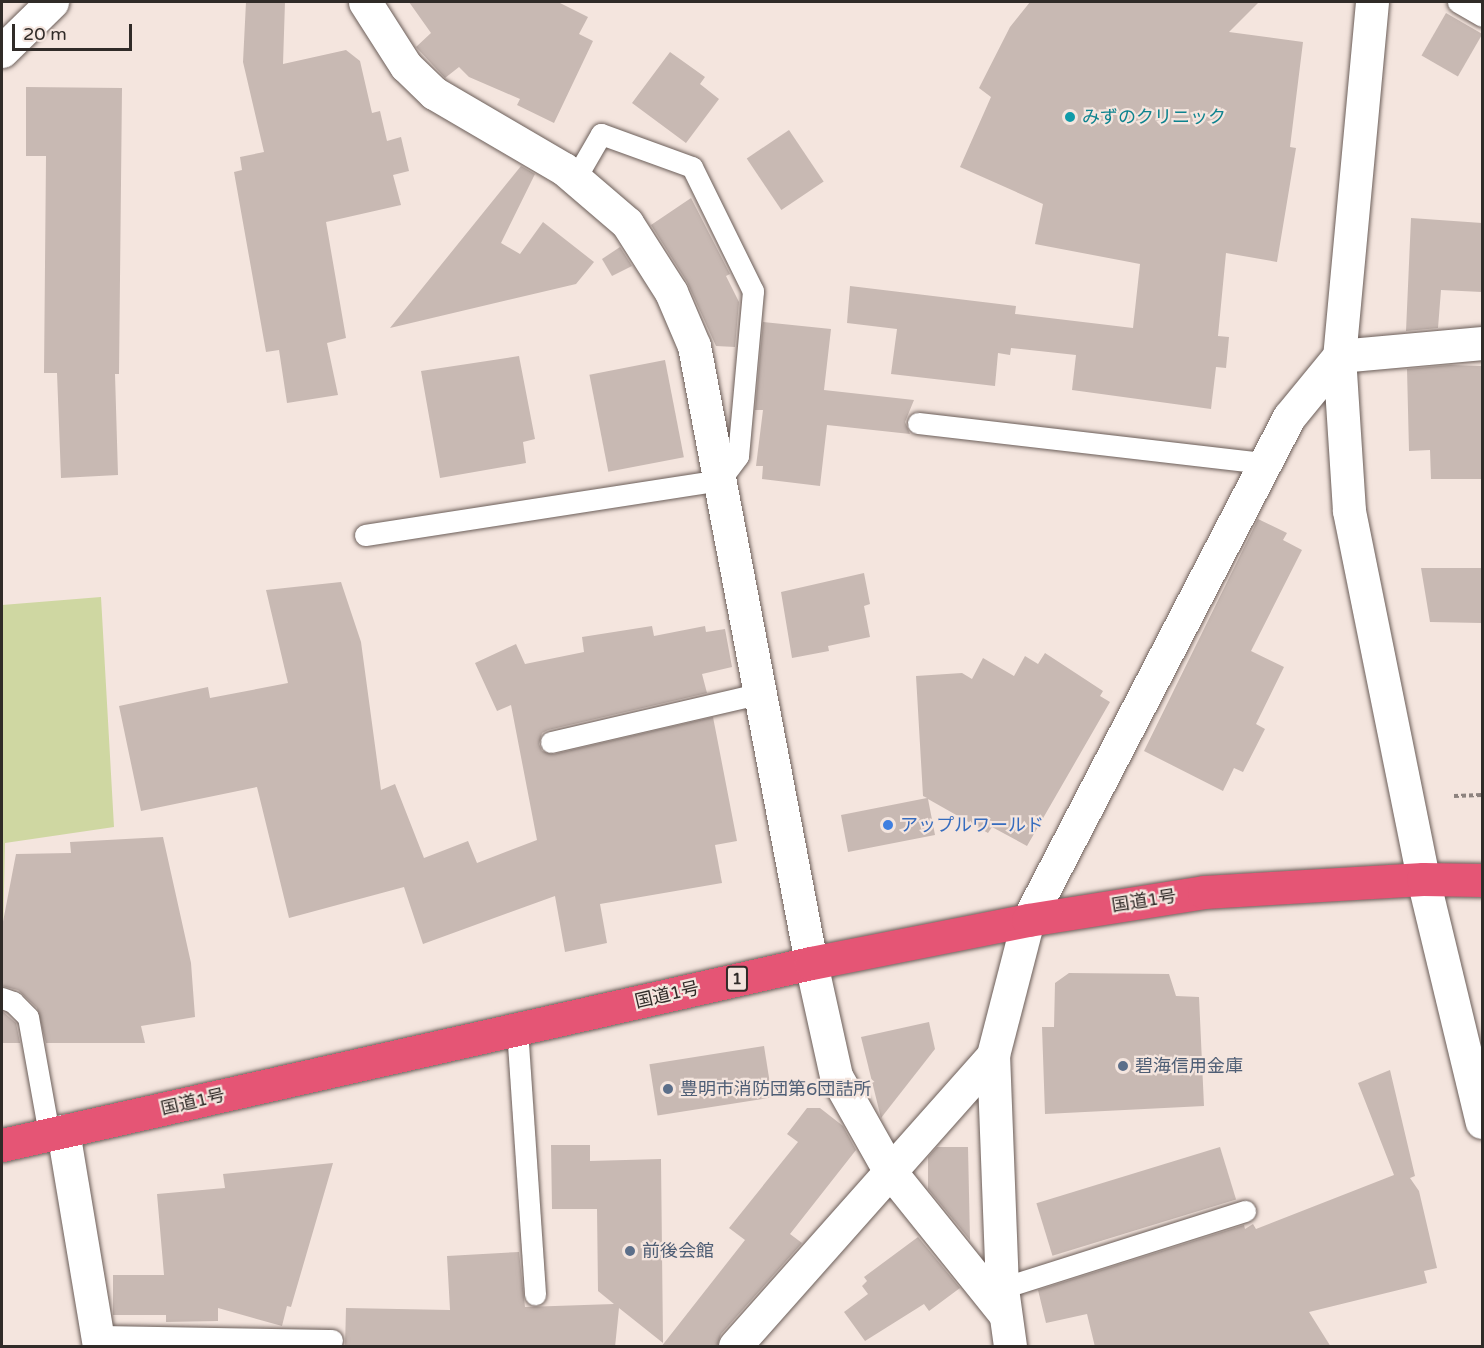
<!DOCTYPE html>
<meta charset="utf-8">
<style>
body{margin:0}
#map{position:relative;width:1484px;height:1348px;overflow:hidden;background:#f4e5de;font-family:"Varela Round","Noto Sans JP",sans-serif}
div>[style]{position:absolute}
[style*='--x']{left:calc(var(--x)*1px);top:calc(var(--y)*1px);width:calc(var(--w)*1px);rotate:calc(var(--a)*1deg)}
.green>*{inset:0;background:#cfd7a2}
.building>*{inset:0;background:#c8b9b3;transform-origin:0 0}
.path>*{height:4px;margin-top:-2px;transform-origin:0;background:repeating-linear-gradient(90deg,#8d837f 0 4.5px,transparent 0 7.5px)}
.roads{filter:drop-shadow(0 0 2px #6b5e59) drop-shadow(0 0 2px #6b5e59)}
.lane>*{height:21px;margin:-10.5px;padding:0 10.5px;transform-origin:10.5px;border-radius:10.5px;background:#fff}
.street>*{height:33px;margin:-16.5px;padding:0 16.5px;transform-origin:16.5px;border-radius:16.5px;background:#fff}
.secondary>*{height:33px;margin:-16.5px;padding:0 16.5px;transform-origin:16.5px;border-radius:16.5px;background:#fff}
.highway>*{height:33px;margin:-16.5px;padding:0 16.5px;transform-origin:16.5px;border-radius:16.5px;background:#e55575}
.dots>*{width:16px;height:16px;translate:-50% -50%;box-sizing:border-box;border:3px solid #f4e5de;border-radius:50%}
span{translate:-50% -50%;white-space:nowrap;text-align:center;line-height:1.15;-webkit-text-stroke:4.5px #f4e5de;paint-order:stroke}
.shield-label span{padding:2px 4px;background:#f4e5de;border:2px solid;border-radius:4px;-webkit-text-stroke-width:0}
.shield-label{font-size:16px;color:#302b28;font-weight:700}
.culture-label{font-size:18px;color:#0d838f}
.left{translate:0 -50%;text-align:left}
.shop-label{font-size:18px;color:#366cbe}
.street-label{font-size:18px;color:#302b28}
.service-label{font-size:18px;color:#4e5e75}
.frame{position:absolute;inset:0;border:3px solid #302b28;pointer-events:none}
.scale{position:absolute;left:12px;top:24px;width:120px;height:27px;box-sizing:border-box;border:3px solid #302b28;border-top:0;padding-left:8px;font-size:18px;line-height:21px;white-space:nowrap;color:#302b28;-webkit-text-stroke:4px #f4e5de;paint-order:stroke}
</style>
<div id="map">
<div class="green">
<div style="clip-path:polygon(101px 597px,114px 827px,5px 843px,2px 984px,2px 605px)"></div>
</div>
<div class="building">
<div style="clip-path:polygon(246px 2px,285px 2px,283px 64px,346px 50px,360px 61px,372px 113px,380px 111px,387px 141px,401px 137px,409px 171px,393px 175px,401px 205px,326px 222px,346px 338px,327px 343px,338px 395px,287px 403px,279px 350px,266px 352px,234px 172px,242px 170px,240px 157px,264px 152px,243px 62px)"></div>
<div style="clip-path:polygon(409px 2px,558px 2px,588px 17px,579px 34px,593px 41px,554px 123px,517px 105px,520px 99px,469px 77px,459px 67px,445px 78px,416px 47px,431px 33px)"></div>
<div style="clip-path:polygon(1030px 2px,1259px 2px,1229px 32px,1303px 42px,1290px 147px,1296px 148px,1277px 262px,1226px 253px,1218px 336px,1229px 337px,1226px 368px,1216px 367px,1211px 409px,1072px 390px,1076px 355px,1011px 348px,1010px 355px,998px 353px,995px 386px,891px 374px,897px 329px,847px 323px,850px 286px,1016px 306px,1015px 314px,1133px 328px,1140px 264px,1035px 244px,1043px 204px,960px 167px,991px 97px,979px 88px,1010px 27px)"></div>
<div style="left:1446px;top:13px;width:42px;height:49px;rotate:30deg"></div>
<div style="clip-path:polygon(670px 52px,705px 77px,700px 84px,719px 99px,686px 143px,632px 103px)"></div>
<div style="clip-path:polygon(26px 87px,122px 88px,119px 374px,115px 374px,118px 475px,61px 478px,57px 373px,44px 373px,46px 156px,26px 156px)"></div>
<div style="left:789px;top:130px;width:62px;height:51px;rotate:56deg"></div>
<div style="clip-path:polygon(521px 166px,535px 174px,501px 243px,520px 254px,543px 222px,594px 262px,576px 284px,390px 328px)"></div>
<div style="clip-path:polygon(691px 198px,730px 274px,726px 276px,739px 302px,735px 347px,716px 346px,687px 282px,651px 225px)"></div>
<div style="clip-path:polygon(1411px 218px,1482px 223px,1482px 292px,1441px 290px,1438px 328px,1406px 331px)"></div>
<div style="clip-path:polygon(620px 247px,632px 266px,612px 276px,602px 259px)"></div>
<div style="clip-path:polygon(763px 322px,831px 329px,824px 390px,914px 400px,905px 422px,910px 434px,827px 425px,820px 486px,762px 479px,763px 466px,756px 466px,763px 410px,755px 410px)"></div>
<div style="clip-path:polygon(519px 356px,535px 439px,523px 442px,526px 463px,440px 478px,421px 371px)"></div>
<div style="left:665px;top:360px;width:99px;height:77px;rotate:79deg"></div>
<div style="clip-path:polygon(1450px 365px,1482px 366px,1482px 479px,1431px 479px,1430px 450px,1409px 451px,1407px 369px)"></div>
<div style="clip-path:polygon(1258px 519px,1287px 533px,1283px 540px,1302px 550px,1251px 651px,1284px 667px,1256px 724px,1265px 729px,1243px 772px,1234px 768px,1223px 791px,1144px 751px)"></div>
<div style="clip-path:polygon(1421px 568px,1482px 568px,1482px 623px,1430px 622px)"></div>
<div style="clip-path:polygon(864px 573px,870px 604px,864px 606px,870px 637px,828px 646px,829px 651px,792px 658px,781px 592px)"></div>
<div style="clip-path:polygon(341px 582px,361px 642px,381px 790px,395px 784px,424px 858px,468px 841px,477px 863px,537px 840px,511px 705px,497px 711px,475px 663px,516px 644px,525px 664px,584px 652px,582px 637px,652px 626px,654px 636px,705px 626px,706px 632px,725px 629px,732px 667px,702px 674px,707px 693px,548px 730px,542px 733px,539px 744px,542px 751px,554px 754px,713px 717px,737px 841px,715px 845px,722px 883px,600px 904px,607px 943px,565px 952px,555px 896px,423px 944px,404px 887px,289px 918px,257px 787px,141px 811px,119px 706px,208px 687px,210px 698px,288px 683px,266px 590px)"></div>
<div style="clip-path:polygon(1045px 653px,1103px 691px,1100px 696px,1110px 702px,1027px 846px,992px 827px,988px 833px,928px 799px,935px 835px,848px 852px,841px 815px,927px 798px,923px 796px,916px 676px,962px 673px,972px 679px,983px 658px,1014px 676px,1025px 656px,1038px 664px)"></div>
<div style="clip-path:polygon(163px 837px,191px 963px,195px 1017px,141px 1026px,145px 1043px,46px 1043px,37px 1008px,18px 990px,2px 986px,2px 927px,16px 854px,71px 853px,70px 842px)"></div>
<div style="clip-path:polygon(1069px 973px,1169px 974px,1176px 996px,1199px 997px,1204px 1106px,1045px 1114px,1042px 1027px,1054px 1027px,1055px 983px)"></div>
<div style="clip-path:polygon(2px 1011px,16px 1023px,20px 1043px,2px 1043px)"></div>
<div style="clip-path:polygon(929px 1022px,935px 1049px,881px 1118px,861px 1037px)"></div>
<div style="left:764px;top:1046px;width:52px;height:116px;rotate:81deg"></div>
<div style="clip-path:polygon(1390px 1070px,1415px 1176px,1410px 1178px,1419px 1191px,1437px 1268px,1424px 1271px,1427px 1283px,1309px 1312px,1331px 1347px,1095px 1347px,1087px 1314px,1046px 1323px,1038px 1290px,1244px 1225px,1245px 1229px,1253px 1224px,1256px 1229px,1394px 1175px,1358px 1083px)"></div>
<div style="clip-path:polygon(807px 1108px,820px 1108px,843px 1126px,856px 1150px,790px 1234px,802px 1243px,721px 1334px,717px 1347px,661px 1347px,745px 1240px,729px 1228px,798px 1142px,787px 1134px)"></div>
<div style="clip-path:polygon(551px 1145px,590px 1145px,590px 1161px,661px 1159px,663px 1343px,619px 1308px,615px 1347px,345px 1347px,346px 1308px,450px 1310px,447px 1256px,519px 1252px,525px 1307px,614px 1304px,598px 1291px,597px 1209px,552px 1209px)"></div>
<div style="clip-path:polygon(937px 1147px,968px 1147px,970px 1240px,928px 1189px,928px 1157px)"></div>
<div style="left:1220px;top:1147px;width:55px;height:192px;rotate:73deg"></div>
<div style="clip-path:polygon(333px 1163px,291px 1307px,287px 1306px,282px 1326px,218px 1308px,218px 1321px,166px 1322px,166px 1315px,113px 1315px,113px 1275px,164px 1275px,157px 1194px,225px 1188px,223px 1174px)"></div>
<div style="clip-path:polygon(918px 1237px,960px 1288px,929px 1311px,924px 1304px,865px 1341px,844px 1312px,868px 1294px,862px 1286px,867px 1281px,864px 1277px)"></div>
</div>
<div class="path">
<div style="--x:1454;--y:796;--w:28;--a:-2"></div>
</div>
<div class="roads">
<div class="lane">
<div style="--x:1458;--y:2;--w:28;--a:30"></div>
<div style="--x:918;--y:423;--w:349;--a:6.6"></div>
<div style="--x:365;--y:535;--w:359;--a:-8.8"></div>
<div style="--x:720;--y:480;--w:30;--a:-53"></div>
<div style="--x:738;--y:456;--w:166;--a:-84.8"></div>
<div style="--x:753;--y:291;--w:138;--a:-116.2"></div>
<div style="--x:692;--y:167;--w:97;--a:-160.1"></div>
<div style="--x:601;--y:134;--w:52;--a:120"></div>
<div style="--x:551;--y:742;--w:217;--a:-13.1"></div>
<div style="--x:2;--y:998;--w:12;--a:20"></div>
<div style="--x:13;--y:1002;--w:21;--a:45"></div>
<div style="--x:28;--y:1017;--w:119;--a:79.8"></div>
<div style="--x:517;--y:1029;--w:266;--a:86.1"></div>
<div style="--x:1002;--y:1288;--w:255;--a:-17.6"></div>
<div style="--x:97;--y:1336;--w:235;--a:1"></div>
</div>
<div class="street">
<div style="--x:365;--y:2;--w:76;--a:57.4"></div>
<div style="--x:406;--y:66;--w:39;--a:44"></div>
<div style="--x:434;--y:93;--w:151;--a:30.3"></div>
<div style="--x:564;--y:169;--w:83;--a:40.6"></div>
<div style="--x:627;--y:223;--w:82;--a:57.5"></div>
<div style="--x:671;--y:292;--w:59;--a:66.9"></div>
<div style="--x:694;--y:346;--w:628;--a:79.26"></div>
<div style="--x:811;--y:963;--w:116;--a:77.5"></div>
<div style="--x:836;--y:1076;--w:108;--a:60.6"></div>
<div style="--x:889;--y:1170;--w:184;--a:51.2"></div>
<div style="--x:2;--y:51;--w:70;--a:-44.4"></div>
<div style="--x:63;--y:1131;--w:218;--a:80.5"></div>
<div style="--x:735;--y:1346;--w:389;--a:-48.4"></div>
<div style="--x:1010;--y:1346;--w:59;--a:-97.9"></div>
<div style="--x:1002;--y:1288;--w:233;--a:-92.2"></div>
<div style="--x:993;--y:1055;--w:139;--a:-75.5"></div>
<div style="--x:1028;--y:920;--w:567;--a:-62.58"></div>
<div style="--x:1289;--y:417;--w:79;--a:-50.7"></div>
<div style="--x:1339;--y:356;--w:144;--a:-5.2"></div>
</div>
<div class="secondary">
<div style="--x:1372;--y:2;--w:356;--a:95.3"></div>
<div style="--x:1339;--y:356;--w:155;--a:86.3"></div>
<div style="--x:1349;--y:511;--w:375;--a:78.6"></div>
<div style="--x:1423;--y:879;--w:250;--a:76.4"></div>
</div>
<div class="highway">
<div style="--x:2;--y:1145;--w:829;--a:-12.68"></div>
<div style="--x:811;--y:963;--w:221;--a:-11.2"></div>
<div style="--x:1028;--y:920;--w:178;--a:-9"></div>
<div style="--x:1204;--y:892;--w:219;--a:-3.4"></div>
<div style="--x:1423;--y:879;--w:59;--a:1"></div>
</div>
</div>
<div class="dots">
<div style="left:1070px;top:117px;background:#0f9aa8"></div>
<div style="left:888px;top:825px;background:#3f7fe0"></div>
<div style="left:1123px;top:1066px;background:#5c6f8a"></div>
<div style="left:668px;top:1089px;background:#5c6f8a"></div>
<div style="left:630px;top:1251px;background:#5c6f8a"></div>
</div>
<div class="shield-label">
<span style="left:737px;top:979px">1</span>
</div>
<div class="culture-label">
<span class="left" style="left:1082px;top:117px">みずのクリニック</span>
</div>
<div class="shop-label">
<span class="left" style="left:900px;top:825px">アップルワールド</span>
</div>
<div class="street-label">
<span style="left:1144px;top:901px;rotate:-9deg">国道1号</span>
<span style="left:667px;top:995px;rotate:-13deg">国道1号</span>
<span style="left:193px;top:1102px;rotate:-13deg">国道1号</span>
</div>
<div class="service-label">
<span class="left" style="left:1135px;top:1066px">碧海信用金庫</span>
<span class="left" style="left:680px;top:1089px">豊明市消防団第6団詰所</span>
<span class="left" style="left:642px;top:1251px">前後会館</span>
</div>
<div class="frame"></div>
<div class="scale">20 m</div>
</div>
